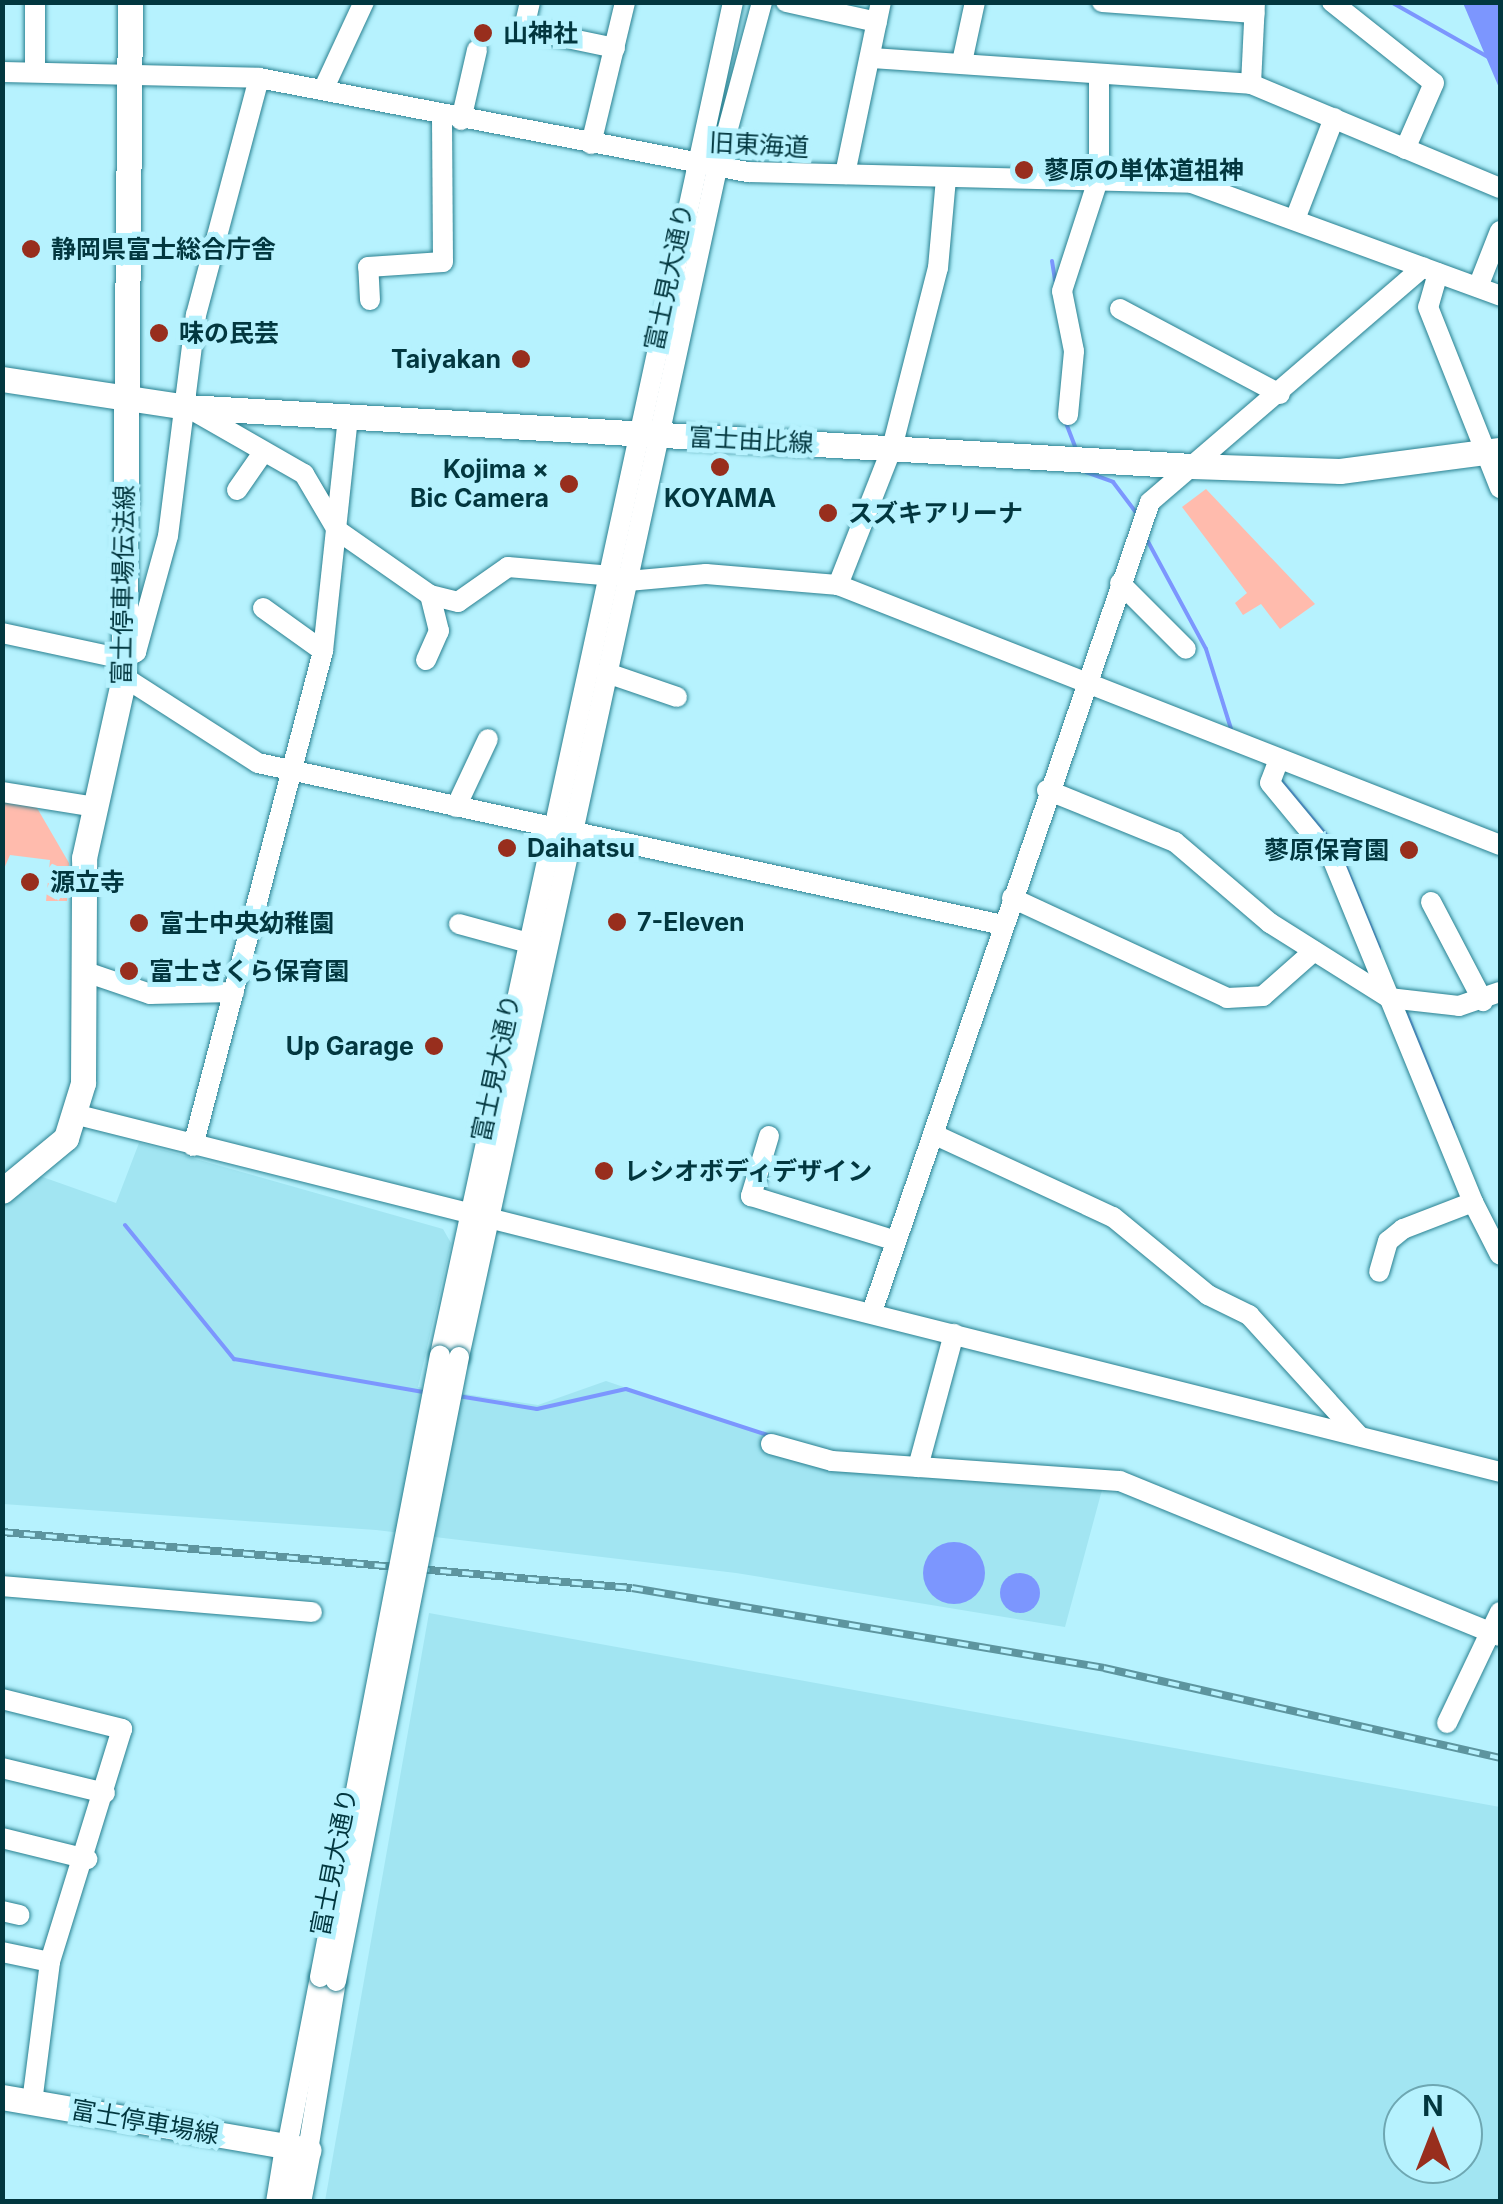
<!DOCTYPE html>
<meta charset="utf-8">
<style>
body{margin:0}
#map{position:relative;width:1503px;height:2204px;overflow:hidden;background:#b6f2fe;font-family:Inter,"Noto Sans JP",sans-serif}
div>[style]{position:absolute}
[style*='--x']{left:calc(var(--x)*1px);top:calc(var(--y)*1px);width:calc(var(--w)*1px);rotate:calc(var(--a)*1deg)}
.built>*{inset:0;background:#a2e5f2}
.green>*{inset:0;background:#ffbbad}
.water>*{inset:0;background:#7c96fe}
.round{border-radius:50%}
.stream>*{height:4px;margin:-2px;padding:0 2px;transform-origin:2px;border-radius:2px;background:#7c96fe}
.roads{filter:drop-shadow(0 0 2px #298090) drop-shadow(0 0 2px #298090)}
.minor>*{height:20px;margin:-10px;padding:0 10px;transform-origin:10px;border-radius:10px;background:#fff}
.major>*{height:25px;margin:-12.5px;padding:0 12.5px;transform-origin:12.5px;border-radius:12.5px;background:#fff}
.rail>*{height:8px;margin-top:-4px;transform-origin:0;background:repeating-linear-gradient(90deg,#b6f2fe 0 11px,#5d959f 0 22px);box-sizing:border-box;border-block:2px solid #5d959f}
.bridges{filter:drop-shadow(0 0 2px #298090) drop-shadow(0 0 2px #298090)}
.minor-bridge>*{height:20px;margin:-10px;padding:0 10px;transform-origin:10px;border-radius:10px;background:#fff}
.dots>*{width:28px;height:28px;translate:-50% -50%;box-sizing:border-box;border:5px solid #b6f2fe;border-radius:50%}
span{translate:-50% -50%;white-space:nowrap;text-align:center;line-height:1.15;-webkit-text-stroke:10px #b6f2fe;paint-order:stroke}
.poi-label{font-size:25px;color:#02373f;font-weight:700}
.left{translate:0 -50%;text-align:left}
.right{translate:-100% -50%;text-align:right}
.street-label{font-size:25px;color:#02373f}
.frame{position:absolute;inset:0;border:5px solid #02373f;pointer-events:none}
.north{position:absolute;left:1383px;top:2084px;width:100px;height:100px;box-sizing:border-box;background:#b6f2fe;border:2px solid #6ea7b2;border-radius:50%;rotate:0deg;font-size:28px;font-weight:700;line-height:40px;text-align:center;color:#02373f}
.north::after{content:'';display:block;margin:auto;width:35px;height:45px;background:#982e1d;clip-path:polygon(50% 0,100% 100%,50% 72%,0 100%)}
</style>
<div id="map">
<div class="built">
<div style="clip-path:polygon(139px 1143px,443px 1229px,451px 1243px,418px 1387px,538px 1405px,606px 1381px,835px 1459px,1102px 1490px,1065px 1627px,736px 1573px,376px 1530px,3px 1504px,3px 1204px,37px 1175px,116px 1203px)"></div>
<div style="clip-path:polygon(evenodd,429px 1613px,1500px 1807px,1500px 2201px,325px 2201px,429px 1613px,1403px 2104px,1463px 2104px,1463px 2164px,1403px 2164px,1403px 2104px)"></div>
</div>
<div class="green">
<div style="clip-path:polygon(1206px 489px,1315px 604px,1280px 629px,1261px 604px,1243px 615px,1235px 603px,1247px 593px,1182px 507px)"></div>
<div style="clip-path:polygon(2px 800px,33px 801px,69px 863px,67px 901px,46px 901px,50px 860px,10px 855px,3px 871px)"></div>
</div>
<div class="water">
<div style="clip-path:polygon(1463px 3px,1500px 3px,1500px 91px,1500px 90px)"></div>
<div class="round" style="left:923px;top:1542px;width:62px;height:62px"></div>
<div class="round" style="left:1000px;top:1573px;width:40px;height:40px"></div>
</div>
<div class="stream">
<div style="--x:1391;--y:2;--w:114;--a:29.5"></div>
<div style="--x:1052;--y:261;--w:20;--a:81"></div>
<div style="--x:1066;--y:423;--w:26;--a:69"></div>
<div style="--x:1086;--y:472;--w:29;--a:20"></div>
<div style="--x:1113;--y:482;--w:41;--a:52.9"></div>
<div style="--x:1146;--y:538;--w:126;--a:61.6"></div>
<div style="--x:1206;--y:649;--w:84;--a:72.6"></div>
<div style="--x:1278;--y:777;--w:75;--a:50.4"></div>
<div style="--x:1341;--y:855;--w:100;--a:67.6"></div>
<div style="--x:1404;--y:1007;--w:131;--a:68"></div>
<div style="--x:125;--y:1225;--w:173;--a:50.9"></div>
<div style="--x:234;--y:1359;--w:192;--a:9.9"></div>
<div style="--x:458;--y:1396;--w:80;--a:9.3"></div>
<div style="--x:537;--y:1409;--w:91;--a:-12.7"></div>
<div style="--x:626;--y:1389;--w:152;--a:18"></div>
</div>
<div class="roads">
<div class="minor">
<div style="--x:530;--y:2;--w:28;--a:103"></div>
<div style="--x:524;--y:29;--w:93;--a:11.8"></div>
<div style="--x:786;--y:2;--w:93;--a:12.4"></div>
<div style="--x:1102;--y:2;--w:153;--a:4.1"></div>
<div style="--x:1332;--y:2;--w:130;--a:38.5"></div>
<div style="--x:1434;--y:83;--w:72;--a:113.7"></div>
<div style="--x:871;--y:58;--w:381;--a:3.9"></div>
<div style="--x:1251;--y:84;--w:270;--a:22.7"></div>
<div style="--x:962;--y:62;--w:61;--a:-77.8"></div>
<div style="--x:2;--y:72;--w:257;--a:1.3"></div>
<div style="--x:259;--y:78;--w:498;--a:10.9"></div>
<div style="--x:748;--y:172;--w:444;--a:1.4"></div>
<div style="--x:1192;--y:183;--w:328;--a:20.1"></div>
<div style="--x:35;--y:72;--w:70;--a:-90"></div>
<div style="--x:1251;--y:84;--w:82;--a:-87.2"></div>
<div style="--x:324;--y:88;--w:95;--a:-65.1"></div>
<div style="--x:461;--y:120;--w:72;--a:-77.1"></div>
<div style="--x:591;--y:144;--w:146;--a:-76.5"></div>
<div style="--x:845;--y:174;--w:176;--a:-78.2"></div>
<div style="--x:1297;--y:214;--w:103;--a:-68.9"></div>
<div style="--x:1438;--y:273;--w:35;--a:106"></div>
<div style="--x:1428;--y:307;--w:195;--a:68.3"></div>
<div style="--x:1478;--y:287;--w:60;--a:-68.6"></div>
<div style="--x:370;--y:300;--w:33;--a:-93"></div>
<div style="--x:368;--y:267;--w:75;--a:-3.8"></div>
<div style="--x:443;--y:262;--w:146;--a:-90.4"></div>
<div style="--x:1120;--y:309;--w:181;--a:28"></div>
<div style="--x:187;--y:407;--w:135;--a:29.8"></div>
<div style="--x:304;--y:474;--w:65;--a:59.5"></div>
<div style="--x:337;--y:530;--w:113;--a:35"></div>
<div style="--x:430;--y:595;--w:29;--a:14"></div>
<div style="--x:458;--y:602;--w:61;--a:-35"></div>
<div style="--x:508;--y:567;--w:104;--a:4.9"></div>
<div style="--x:1068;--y:415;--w:64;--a:-84.6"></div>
<div style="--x:1074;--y:351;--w:61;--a:-101.3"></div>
<div style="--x:1062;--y:291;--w:120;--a:-72"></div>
<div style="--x:1099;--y:177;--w:103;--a:-90"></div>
<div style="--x:237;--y:490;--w:44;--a:-55.2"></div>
<div style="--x:628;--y:581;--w:78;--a:-5.1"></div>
<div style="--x:706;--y:574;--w:132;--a:4.8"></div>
<div style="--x:838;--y:585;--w:711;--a:21.44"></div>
<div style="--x:1120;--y:583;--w:93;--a:45"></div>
<div style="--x:838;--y:585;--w:147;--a:-68.5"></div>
<div style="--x:892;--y:448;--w:186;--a:-75.7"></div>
<div style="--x:938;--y:268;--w:89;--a:-84.9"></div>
<div style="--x:263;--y:608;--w:74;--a:35.6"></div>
<div style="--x:2;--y:633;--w:124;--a:12.1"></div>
<div style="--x:123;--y:659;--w:15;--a:-28"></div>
<div style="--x:136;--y:652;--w:120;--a:-74.6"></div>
<div style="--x:168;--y:536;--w:223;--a:-82.8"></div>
<div style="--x:196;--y:315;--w:245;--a:-75.1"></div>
<div style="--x:426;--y:660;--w:32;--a:-66"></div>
<div style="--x:439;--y:631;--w:37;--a:-104"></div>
<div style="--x:607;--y:673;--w:74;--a:18.9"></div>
<div style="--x:124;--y:677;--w:159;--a:32.7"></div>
<div style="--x:258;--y:763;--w:762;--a:12.27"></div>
<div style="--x:1278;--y:762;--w:22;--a:111"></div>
<div style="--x:1270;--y:783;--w:97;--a:50.4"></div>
<div style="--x:1332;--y:858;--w:372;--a:67.7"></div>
<div style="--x:1473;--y:1202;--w:75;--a:158.9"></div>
<div style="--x:1403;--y:1229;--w:19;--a:141"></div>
<div style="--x:1388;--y:1241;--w:32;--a:106"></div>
<div style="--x:1047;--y:790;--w:138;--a:22.1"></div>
<div style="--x:1175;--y:842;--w:125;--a:40.5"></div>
<div style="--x:1270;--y:923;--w:141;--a:32.2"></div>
<div style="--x:1389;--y:998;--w:70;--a:6.5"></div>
<div style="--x:1459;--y:1006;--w:43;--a:-18.9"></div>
<div style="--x:2;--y:792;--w:95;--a:9.1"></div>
<div style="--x:456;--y:807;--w:75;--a:-64.8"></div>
<div style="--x:1012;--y:898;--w:237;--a:24.9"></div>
<div style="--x:1227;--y:998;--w:36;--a:-3"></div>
<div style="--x:1263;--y:996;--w:68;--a:-41.4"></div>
<div style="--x:1431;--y:902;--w:112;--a:62.3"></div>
<div style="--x:459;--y:924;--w:76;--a:15.3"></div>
<div style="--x:83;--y:971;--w:71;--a:18.9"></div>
<div style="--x:150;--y:994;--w:84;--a:-1.4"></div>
<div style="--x:78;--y:1115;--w:1466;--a:14.09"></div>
<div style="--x:933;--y:1134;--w:198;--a:24.8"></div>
<div style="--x:1113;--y:1217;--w:123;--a:39.4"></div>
<div style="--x:1208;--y:1295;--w:46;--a:26"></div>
<div style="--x:1249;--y:1315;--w:164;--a:47.7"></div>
<div style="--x:769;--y:1136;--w:63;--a:106.7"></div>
<div style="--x:751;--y:1196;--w:152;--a:17.2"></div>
<div style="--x:193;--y:1146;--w:512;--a:-75.28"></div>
<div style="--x:323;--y:651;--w:235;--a:-83.9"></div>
<div style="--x:1473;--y:1202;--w:59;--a:63"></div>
<div style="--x:872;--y:1312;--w:856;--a:-71.06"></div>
<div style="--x:1150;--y:502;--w:360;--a:-40.7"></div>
<div style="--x:440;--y:1355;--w:1384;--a:-77.78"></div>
<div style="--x:459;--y:1357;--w:1216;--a:-77.75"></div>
<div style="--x:717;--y:169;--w:173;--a:-74.9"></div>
<div style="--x:771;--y:1444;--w:63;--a:15.6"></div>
<div style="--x:832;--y:1461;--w:86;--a:4"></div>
<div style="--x:918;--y:1467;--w:138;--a:-74.9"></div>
<div style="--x:918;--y:1467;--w:202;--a:4"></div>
<div style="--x:1120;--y:1481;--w:410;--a:22.2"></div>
<div style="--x:2;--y:1586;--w:311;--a:4.8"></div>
<div style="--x:2;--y:1699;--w:124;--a:14"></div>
<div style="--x:122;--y:1729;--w:244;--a:107.2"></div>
<div style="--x:50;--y:1962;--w:141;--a:97.3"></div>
<div style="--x:1447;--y:1723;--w:123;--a:-64.5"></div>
<div style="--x:2;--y:1768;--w:106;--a:13.6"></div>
<div style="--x:2;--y:1838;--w:88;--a:13.9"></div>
<div style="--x:2;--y:1911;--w:18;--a:13"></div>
<div style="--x:2;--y:1952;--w:49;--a:11.8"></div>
<div style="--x:287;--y:2147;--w:173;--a:-79"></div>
<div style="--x:308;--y:2150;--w:171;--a:-80.6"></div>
</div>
<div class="major">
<div style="--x:2;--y:379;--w:187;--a:8.6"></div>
<div style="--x:187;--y:407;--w:1007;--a:3.36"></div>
<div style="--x:1192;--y:466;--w:148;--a:1.9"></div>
<div style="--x:1340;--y:471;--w:161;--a:-7.5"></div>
<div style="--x:2;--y:1191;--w:83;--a:-39.6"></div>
<div style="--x:66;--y:1138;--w:58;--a:-72.8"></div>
<div style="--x:83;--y:1083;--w:225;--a:-89.7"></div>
<div style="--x:84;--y:858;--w:185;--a:-77.5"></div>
<div style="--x:124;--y:677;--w:675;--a:-89.49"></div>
<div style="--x:2;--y:2097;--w:311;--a:9.8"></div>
<div style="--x:308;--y:2150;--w:53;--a:100.9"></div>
<div style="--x:278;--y:2202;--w:56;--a:-80.7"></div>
</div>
</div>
<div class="rail">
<div style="--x:2;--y:1532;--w:632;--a:5.08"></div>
<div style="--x:632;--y:1588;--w:479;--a:9.6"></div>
<div style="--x:1104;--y:1668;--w:406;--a:12.8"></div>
</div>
<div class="bridges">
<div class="minor-bridge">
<div style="--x:320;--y:1977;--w:633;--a:-79.08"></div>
<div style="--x:336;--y:1981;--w:636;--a:-78.85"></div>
</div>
</div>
<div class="dots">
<div style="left:483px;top:33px;background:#982e1d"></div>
<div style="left:1024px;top:170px;background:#982e1d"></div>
<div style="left:31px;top:249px;background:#982e1d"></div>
<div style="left:159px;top:333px;background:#982e1d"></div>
<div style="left:521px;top:359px;background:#982e1d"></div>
<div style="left:720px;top:467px;background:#982e1d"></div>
<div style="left:569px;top:484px;background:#982e1d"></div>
<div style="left:828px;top:513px;background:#982e1d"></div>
<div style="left:507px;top:848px;background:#982e1d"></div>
<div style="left:1409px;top:850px;background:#982e1d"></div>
<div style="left:30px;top:882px;background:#982e1d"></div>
<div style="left:617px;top:922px;background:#982e1d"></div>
<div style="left:139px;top:923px;background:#982e1d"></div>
<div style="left:129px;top:971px;background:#982e1d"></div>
<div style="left:434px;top:1046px;background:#982e1d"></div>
<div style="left:604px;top:1171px;background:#982e1d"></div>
</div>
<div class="poi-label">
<span class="left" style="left:503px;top:33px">山神社</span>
<span class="left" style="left:1044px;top:170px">蓼原の単体道祖神</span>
<span class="left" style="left:51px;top:249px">静岡県富士総合庁舎</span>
<span class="left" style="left:179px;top:333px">味の民芸</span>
<span class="right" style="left:501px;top:359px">Taiyakan</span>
<span class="right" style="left:549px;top:484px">Kojima ×<br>Bic Camera</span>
<span style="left:720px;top:498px">KOYAMA</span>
<span class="left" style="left:848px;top:513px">スズキアリーナ</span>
<span class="left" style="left:527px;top:848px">Daihatsu</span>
<span class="right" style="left:1389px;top:850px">蓼原保育園</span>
<span class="left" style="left:50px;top:882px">源立寺</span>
<span class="left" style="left:637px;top:922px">7-Eleven</span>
<span class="left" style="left:159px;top:923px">富士中央幼稚園</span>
<span class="left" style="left:149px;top:971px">富士さくら保育園</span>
<span class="right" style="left:414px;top:1046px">Up Garage</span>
<span class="left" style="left:624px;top:1171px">レシオボディデザイン</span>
</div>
<div class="street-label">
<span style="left:759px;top:145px;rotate:3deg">旧東海道</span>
<span style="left:669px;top:277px;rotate:-78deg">富士見大通り</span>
<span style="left:751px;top:440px;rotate:3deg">富士由比線</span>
<span style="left:123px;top:585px;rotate:-89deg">富士停車場伝法線</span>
<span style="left:496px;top:1068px;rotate:-78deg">富士見大通り</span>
<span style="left:334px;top:1862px;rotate:-79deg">富士見大通り</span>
<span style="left:145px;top:2122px;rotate:10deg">富士停車場線</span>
</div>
<div class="frame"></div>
<div class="north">N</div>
</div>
